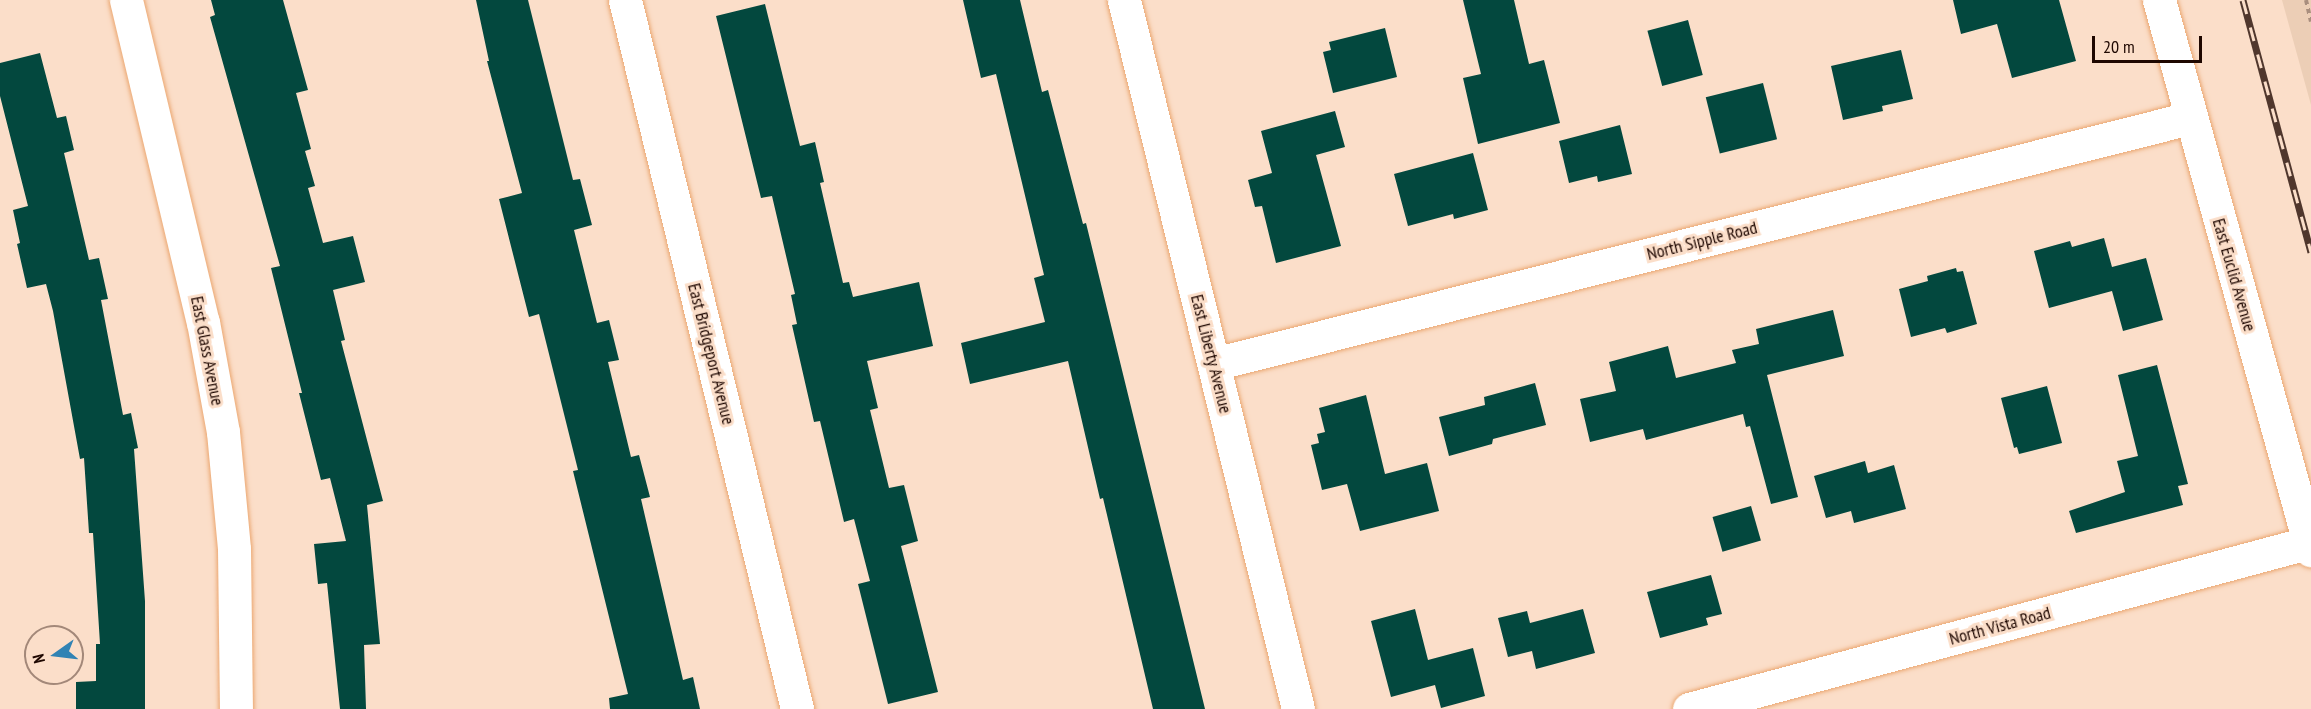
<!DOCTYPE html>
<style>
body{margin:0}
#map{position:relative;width:2311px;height:709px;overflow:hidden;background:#fbdec9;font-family:"PT Sans Narrow",sans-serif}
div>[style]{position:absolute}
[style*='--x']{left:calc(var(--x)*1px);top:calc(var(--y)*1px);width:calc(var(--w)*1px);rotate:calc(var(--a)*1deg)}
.built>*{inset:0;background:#ecceb6}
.building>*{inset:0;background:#03483e;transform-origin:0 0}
.path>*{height:4px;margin-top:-2px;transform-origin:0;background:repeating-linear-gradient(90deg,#a98e7e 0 4.5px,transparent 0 9px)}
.roads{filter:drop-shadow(0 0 2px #eba771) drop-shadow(0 0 2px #eba771)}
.minor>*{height:33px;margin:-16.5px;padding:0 16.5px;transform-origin:16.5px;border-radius:16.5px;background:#fff}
.rail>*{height:7px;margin-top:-3.5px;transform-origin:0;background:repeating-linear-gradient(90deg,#fbdec9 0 14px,#50372d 0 28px);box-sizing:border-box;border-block:2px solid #50372d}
span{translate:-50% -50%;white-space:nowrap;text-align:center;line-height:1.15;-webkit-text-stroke:6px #fbdec9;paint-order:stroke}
.street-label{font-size:18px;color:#1e0700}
.north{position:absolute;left:24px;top:625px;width:60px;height:60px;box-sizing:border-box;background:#fbdec9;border:2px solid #a38879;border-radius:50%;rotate:256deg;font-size:16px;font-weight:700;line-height:24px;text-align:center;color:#1e0700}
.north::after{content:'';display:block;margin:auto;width:21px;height:27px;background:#3183b4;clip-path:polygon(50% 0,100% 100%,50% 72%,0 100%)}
.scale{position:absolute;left:2092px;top:36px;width:110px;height:27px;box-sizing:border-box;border:3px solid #1e0700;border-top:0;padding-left:8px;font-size:18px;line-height:21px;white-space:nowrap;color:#1e0700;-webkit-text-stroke:4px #fbdec9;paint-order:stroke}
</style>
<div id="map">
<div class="built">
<div style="clip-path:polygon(2282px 0,2311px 0,2311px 105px)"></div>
</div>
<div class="building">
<div style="clip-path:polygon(211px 0,283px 0,308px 90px,296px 93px,311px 149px,305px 151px,315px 186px,308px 188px,323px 243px,353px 236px,365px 282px,333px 290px,345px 340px,341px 341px,383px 501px,367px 505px,380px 644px,364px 645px,366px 709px,340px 709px,327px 583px,318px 584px,314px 544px,346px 541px,330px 478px,321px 480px,299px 393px,302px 393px,271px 268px,280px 266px,210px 17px,215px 15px)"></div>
<div style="clip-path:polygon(476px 0,528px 0,573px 180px,580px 179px,592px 225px,574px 230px,597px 323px,609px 320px,619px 360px,608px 362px,631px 457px,639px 455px,650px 497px,641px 499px,683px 680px,693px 677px,700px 709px,610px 709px,609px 698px,628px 694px,573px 471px,578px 470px,539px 314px,529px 317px,499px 199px,522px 193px,487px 61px,489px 61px)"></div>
<div style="clip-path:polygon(963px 0,1020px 0,1042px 92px,1048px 90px,1083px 224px,1086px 223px,1205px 709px,1153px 709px,1103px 498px,1100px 499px,1068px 361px,970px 384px,961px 343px,1045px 322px,1034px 278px,1044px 275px,996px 74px,981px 78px)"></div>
<div style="clip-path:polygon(1463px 0,1514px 0,1529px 64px,1544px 60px,1560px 123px,1478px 144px,1463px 78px,1481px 74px)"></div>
<div style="clip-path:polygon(1953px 0,2059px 0,2076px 61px,2012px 78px,1997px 24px,1961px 34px)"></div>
<div style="clip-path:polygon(765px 4px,800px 146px,815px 142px,824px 182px,820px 183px,843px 283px,849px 282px,853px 297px,919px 282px,933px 346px,867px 361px,878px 408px,870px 410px,889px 488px,904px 485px,918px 541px,901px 546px,938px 692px,888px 704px,858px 584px,870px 581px,854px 519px,844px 522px,820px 421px,814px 422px,792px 325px,797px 324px,791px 295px,795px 294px,772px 196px,761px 198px,716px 16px)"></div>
<div style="left:1688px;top:20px;width:57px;height:42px;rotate:75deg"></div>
<div style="clip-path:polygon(1385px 28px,1397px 77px,1333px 93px,1323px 52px,1331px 50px,1329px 42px)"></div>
<div style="clip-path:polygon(1901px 50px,1913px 99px,1882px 106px,1883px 111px,1843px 120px,1831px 66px)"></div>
<div style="clip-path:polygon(40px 53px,57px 118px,66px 116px,74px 150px,64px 153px,89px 260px,99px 258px,108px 299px,101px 300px,123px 415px,131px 413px,138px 448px,134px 449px,145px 601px,145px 709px,76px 709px,76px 682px,96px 681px,96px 644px,100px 644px,93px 533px,89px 533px,84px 458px,80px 459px,53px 311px,46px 284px,27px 288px,17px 244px,20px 243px,13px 210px,28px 206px,0 96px,0 63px)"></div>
<div style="left:1763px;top:83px;width:58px;height:59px;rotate:76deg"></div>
<div style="clip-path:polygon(1335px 111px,1345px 147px,1316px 155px,1341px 246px,1276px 263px,1262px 206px,1255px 207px,1248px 180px,1272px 173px,1261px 131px)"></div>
<div style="clip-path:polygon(1620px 125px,1632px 174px,1598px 182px,1597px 176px,1569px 183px,1559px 141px)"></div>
<div style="clip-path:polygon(1473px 153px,1488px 210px,1454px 219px,1453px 214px,1408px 226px,1394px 174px)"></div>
<div style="clip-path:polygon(2104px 238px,2112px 267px,2146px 258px,2163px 320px,2123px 331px,2112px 291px,2049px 308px,2034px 251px,2070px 241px,2072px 247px)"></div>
<div style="clip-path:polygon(1956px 268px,1957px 272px,1963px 271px,1977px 324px,1947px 333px,1945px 328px,1911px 337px,1899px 289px,1928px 281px,1927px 276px)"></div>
<div style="clip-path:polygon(1833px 310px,1844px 356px,1767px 375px,1798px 497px,1771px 504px,1750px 426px,1746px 427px,1743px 414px,1646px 440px,1643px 429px,1590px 442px,1580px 399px,1616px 391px,1609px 362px,1668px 346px,1676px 378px,1736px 363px,1732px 350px,1759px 344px,1756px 329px)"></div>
<div style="clip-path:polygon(2157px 365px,2188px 484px,2178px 486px,2183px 505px,2076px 533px,2069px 511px,2125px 492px,2117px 461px,2138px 456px,2118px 375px)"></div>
<div style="clip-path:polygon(1535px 383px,1546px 425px,1493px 439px,1492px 444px,1449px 456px,1439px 417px,1485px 405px,1484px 397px)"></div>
<div style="clip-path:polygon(2047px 386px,2062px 443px,2019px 454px,2017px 447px,2014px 448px,2001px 398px)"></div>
<div style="clip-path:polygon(1366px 395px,1385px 474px,1427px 463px,1439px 511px,1360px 531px,1347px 484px,1322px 490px,1311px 445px,1319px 443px,1317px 434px,1325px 432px,1319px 408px)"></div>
<div style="clip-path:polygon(1865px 461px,1868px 473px,1894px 465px,1906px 509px,1854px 523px,1851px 511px,1826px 518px,1814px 476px)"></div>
<div style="left:1751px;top:506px;width:36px;height:40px;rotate:74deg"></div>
<div style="clip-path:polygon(1711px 575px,1722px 614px,1706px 618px,1708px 625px,1660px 638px,1647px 592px)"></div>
<div style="clip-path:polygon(1415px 609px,1428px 660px,1473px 648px,1485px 696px,1441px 708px,1435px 685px,1391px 697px,1371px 621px)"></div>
<div style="clip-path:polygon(1583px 609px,1595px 653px,1536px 669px,1532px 651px,1508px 657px,1498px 618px,1527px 611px,1530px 623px)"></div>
</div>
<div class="path">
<div style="--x:2306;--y:0;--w:22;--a:77"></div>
</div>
<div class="roads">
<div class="minor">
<div style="--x:126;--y:0;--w:331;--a:76.6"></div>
<div style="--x:203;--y:322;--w:112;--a:79.7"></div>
<div style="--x:223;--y:432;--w:118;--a:84.6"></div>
<div style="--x:234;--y:549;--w:160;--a:89.3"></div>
<div style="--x:625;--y:0;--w:730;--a:76.36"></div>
<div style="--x:1124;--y:0;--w:730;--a:76.21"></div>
<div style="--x:2159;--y:0;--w:571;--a:74.55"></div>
<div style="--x:1214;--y:364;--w:1007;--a:-14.15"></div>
<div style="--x:1689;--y:709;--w:644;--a:-15.03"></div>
</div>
</div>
<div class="rail">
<div style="--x:2243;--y:0;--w:261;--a:74.9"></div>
</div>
<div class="street-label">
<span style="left:1702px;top:241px;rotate:-14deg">North Sipple Road</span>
<span style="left:2234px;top:275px;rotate:74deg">East Euclid Avenue</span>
<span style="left:207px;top:351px;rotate:79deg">East Glass Avenue</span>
<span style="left:711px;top:354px;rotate:76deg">East Bridgeport Avenue</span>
<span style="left:1211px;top:354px;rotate:76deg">East Liberty Avenue</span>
<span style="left:2000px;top:626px;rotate:-15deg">North Vista Road</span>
</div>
<div class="north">N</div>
<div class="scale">20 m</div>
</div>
